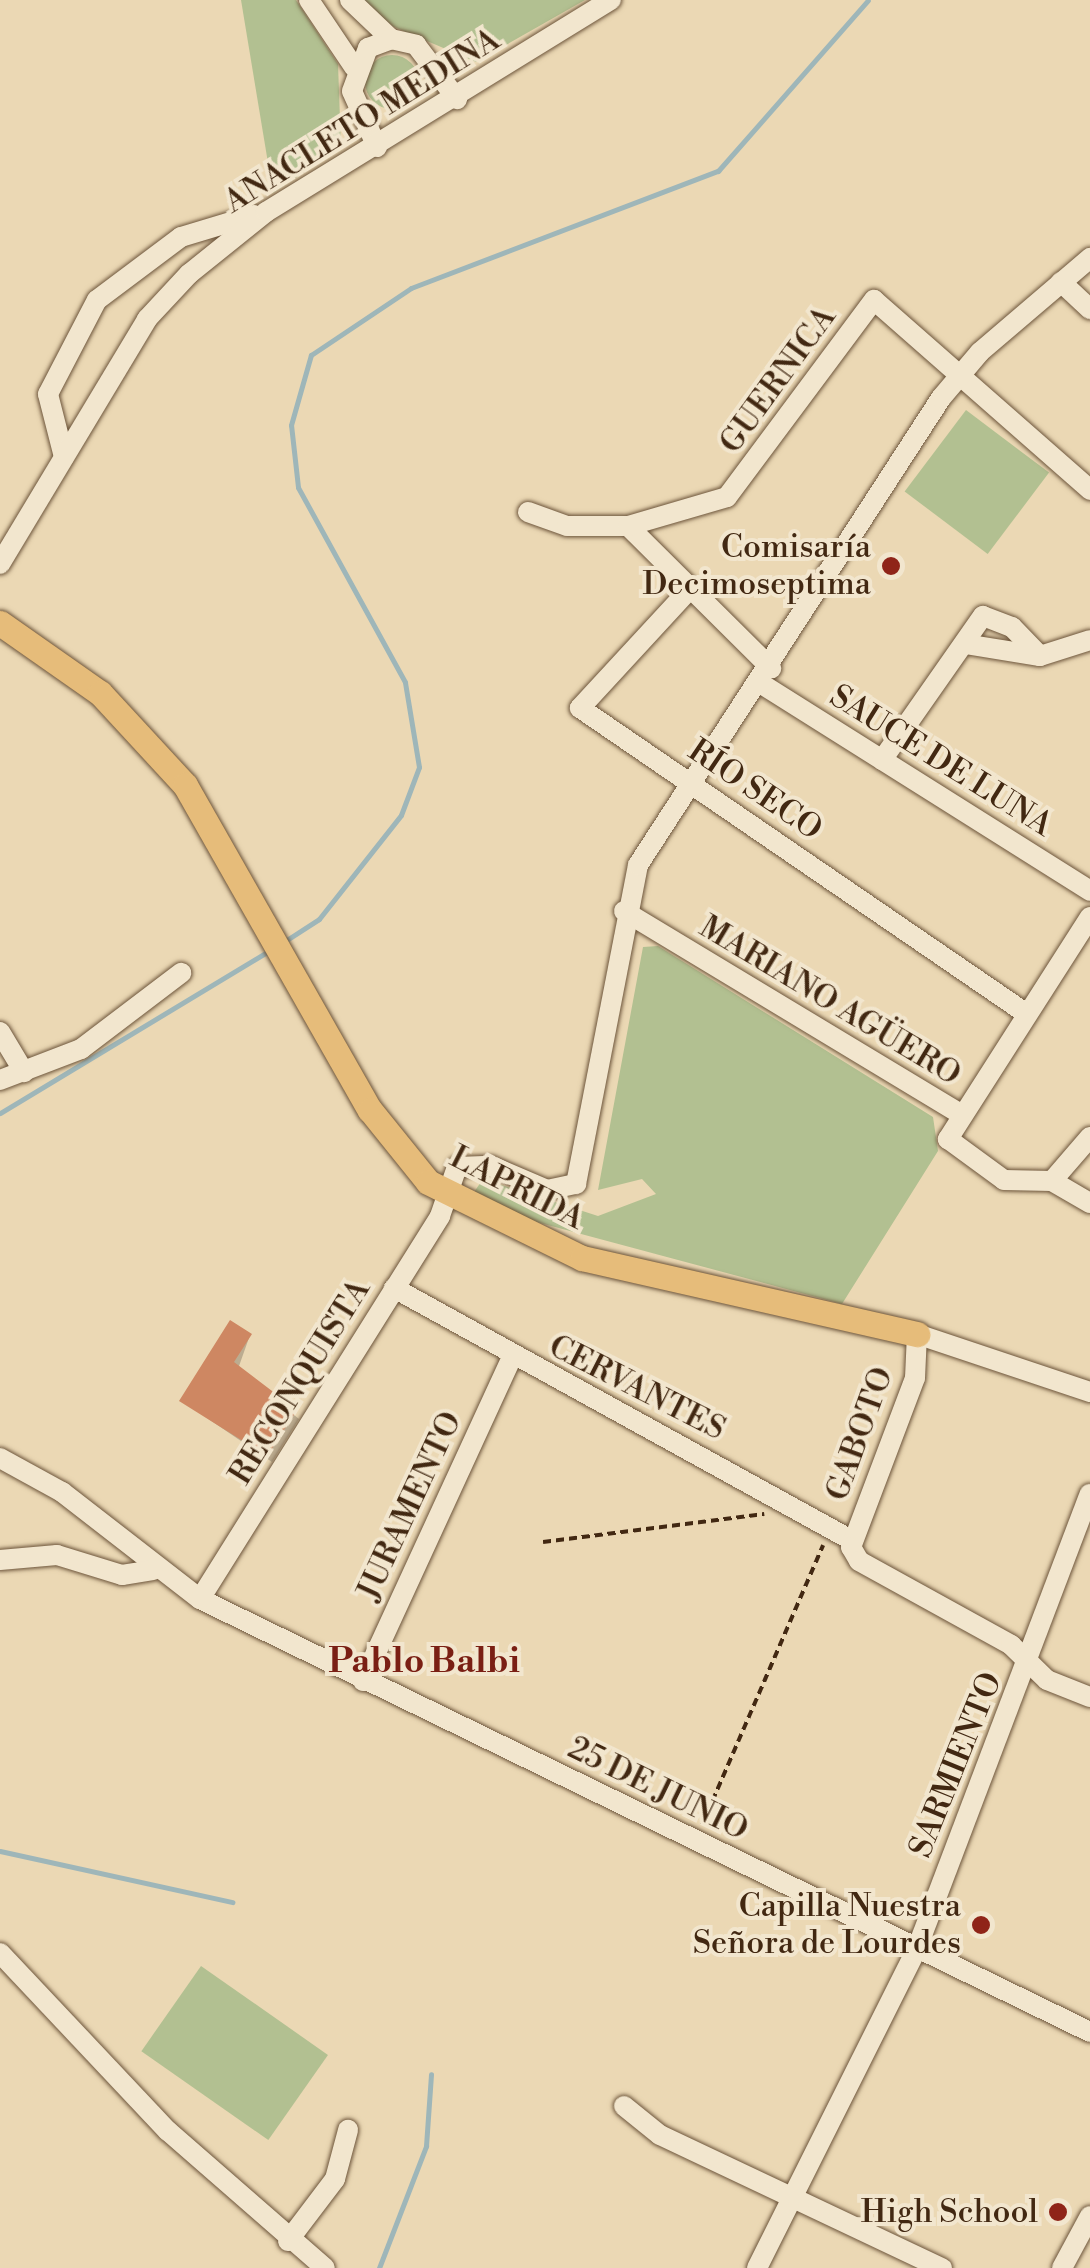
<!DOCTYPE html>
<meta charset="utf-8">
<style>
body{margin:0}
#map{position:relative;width:1090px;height:2268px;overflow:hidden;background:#ebd8b4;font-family:"Libre Bodoni",serif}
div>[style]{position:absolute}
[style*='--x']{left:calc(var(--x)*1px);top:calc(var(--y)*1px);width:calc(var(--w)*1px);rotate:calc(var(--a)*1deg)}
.green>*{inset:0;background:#b2c091;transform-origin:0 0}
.round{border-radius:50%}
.shadow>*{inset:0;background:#0003}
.stream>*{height:5px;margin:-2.5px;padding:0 2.5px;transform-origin:2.5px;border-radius:2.5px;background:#9eb6b9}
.building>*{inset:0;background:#ce8762}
.path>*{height:4px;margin-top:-2px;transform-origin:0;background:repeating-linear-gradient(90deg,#422812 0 8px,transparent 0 13px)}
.roads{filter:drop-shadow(0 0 2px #6c543a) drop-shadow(0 0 2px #6c543a)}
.minor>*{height:20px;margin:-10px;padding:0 10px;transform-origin:10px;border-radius:10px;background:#f2e6ce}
.major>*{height:25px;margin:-12.5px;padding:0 12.5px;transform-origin:12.5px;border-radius:12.5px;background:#e6bc7a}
.dots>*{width:28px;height:28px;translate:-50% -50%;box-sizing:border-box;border:5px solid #f2e6ce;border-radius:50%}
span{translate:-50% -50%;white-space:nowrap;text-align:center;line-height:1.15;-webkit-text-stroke:8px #f2e6ce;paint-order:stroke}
.street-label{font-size:32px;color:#422812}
.poi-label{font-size:32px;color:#422812}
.right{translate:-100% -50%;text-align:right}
.neighbourhood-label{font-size:35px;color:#7a1f14;font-weight:700}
</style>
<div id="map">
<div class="green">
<div style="clip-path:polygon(241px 0,296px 0,338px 64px,341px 147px,273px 193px)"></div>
<div style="clip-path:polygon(364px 0,585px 0,476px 62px,392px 26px)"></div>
<div class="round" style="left:365px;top:55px;width:54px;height:54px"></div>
<div style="left:966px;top:410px;width:104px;height:102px;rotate:37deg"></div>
<div style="clip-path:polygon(658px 946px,933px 1117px,938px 1151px,842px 1304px,529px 1220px,472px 1195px,483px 1179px,598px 1216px,656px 1194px,642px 1179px,598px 1190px,643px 947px)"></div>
<div style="left:201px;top:1966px;width:155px;height:104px;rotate:35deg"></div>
</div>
<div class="shadow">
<div style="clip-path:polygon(250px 1335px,238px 1369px,299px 1419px,272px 1462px,182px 1401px)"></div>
</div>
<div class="stream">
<div style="--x:282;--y:943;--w:44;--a:-33"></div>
<div style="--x:319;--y:919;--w:132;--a:-51.7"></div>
<div style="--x:401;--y:815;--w:51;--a:-69.4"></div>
<div style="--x:419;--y:767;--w:86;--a:-99.4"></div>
<div style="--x:405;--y:682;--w:222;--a:-118.8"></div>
<div style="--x:298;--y:487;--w:62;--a:-96.4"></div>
<div style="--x:291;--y:425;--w:73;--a:-74.1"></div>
<div style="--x:311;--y:355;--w:120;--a:-33.8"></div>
<div style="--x:411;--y:288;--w:329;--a:-20.9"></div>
<div style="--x:718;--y:171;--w:227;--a:-48.7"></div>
<div style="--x:0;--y:1113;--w:314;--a:-31.1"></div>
<div style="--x:0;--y:1851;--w:238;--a:12.4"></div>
<div style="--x:379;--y:2268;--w:131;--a:-68.9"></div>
<div style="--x:426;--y:2146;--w:72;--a:-86"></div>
</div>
<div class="building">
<div style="clip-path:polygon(230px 1320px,252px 1334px,234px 1362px,297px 1410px,267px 1456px,179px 1401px)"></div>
</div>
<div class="path">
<div style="--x:543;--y:1542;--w:223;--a:-7.2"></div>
<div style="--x:702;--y:1825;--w:305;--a:-66.6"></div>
</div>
<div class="roads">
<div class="minor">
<div style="--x:309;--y:0;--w:81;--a:56.1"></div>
<div style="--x:350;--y:0;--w:57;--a:43.6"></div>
<div style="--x:377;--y:147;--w:61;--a:-114.1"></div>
<div style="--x:352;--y:91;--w:46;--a:-69.6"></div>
<div style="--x:368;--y:48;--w:25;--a:-21"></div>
<div style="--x:391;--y:39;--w:26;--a:13"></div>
<div style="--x:416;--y:45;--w:68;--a:52.8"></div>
<div style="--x:1061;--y:282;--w:40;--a:43"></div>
<div style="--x:64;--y:457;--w:65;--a:-104.3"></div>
<div style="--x:48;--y:394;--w:106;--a:-62.5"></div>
<div style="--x:97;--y:300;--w:105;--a:-36.9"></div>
<div style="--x:181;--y:237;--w:76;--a:-16.8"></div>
<div style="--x:528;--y:512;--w:41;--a:19.7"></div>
<div style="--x:567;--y:526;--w:61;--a:0"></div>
<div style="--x:628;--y:526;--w:202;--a:44.8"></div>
<div style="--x:628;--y:526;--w:103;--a:-16.3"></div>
<div style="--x:727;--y:497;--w:246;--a:-53.3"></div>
<div style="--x:874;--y:300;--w:288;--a:41.3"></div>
<div style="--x:0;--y:564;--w:286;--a:-59"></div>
<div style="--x:147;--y:319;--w:62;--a:-47"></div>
<div style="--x:189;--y:274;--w:99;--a:-38.8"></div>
<div style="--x:266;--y:212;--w:405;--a:-31.6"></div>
<div style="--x:687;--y:592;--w:158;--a:132.7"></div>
<div style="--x:580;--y:708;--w:538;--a:34.4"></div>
<div style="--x:965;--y:644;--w:76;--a:9.1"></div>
<div style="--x:1040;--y:656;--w:52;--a:-17.7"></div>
<div style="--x:760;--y:683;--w:390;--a:32.2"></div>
<div style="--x:882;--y:760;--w:176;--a:-55"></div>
<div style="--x:983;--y:616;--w:31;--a:21"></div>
<div style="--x:1012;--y:627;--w:40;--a:46"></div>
<div style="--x:624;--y:911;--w:389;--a:31.1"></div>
<div style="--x:1090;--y:917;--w:264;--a:122.6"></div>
<div style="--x:948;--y:1139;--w:69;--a:36.2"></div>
<div style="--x:1004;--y:1180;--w:48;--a:1.2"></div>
<div style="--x:1052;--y:1181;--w:44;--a:30.1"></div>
<div style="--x:0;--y:1032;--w:47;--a:59"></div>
<div style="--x:0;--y:1080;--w:87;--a:-20.9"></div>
<div style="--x:81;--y:1049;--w:126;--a:-37.2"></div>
<div style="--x:1052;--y:1181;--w:58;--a:-49.2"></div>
<div style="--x:394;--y:1288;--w:524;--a:28.86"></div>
<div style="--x:1090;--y:1392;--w:182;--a:-161.5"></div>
<div style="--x:917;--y:1334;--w:44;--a:92.6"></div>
<div style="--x:915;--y:1378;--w:181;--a:110.7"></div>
<div style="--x:851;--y:1547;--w:16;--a:60"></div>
<div style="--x:859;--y:1561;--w:174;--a:28.9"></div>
<div style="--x:1011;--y:1645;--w:50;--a:44.2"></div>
<div style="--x:1047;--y:1680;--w:46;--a:21.6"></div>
<div style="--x:0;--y:1458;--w:71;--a:28.7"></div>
<div style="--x:62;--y:1492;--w:175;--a:37.8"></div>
<div style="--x:200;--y:1599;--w:990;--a:25.94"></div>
<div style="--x:0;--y:1560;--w:57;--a:-5"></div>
<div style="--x:57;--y:1555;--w:68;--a:17.1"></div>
<div style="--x:122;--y:1575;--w:31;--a:-9"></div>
<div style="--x:200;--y:1599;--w:452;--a:-57.9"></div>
<div style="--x:440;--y:1216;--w:52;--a:-70.9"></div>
<div style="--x:457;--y:1167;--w:34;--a:-2"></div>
<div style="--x:491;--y:1166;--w:61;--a:23.2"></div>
<div style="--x:547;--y:1190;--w:30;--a:-12"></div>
<div style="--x:576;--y:1184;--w:325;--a:-79"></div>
<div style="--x:638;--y:865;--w:557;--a:-57.02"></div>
<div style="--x:941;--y:398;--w:60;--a:-49.7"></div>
<div style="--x:980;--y:352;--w:145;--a:-40.5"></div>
<div style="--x:363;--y:1681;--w:357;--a:-65.3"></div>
<div style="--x:0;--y:1953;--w:245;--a:46.7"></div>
<div style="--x:168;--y:2131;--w:208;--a:41.1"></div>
<div style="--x:624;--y:2106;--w:46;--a:38.9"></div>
<div style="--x:660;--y:2135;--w:312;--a:25.3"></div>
<div style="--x:288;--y:2241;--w:78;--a:-52.8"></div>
<div style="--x:335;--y:2179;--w:51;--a:-75.1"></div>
<div style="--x:757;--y:2268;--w:355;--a:-63.4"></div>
<div style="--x:916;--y:1951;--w:489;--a:-69.2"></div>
<div style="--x:1062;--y:2268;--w:59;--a:-61.7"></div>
</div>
<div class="major">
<div style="--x:0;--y:623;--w:122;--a:35"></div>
<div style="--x:100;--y:693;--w:125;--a:47.3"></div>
<div style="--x:185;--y:785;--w:374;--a:60.4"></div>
<div style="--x:370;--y:1110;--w:92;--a:51.1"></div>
<div style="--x:428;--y:1182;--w:172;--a:26.3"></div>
<div style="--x:582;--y:1258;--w:344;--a:12.8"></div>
</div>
</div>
<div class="dots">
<div style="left:891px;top:566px;background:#8f2418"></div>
<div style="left:981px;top:1925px;background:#8f2418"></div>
<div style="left:1058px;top:2212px;background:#8f2418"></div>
</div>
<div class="street-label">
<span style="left:362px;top:121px;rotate:-32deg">ANACLETO MEDINA</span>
<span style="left:778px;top:380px;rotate:-54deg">GUERNICA</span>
<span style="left:941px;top:761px;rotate:32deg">SAUCE DE LUNA</span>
<span style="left:755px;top:790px;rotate:34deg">RÍO SECO</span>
<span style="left:830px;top:1001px;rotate:31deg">MARIANO AGÜERO</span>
<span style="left:517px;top:1188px;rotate:27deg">LAPRIDA</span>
<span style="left:300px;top:1382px;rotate:-58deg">RECONQUISTA</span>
<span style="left:637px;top:1388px;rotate:27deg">CERVANTES</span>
<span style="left:860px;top:1434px;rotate:-70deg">GABOTO</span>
<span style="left:410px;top:1506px;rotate:-65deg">JURAMENTO</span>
<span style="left:956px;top:1765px;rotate:-68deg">SARMIENTO</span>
<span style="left:658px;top:1789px;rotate:26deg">25 DE JUNIO</span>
</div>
<div class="poi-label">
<span class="right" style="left:871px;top:566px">Comisaría<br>Decimoseptima</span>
<span class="right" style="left:961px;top:1925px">Capilla Nuestra<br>Señora de Lourdes</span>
<span class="right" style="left:1038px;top:2212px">High School</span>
</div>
<div class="neighbourhood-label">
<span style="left:424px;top:1662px">Pablo Balbi</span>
</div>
</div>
